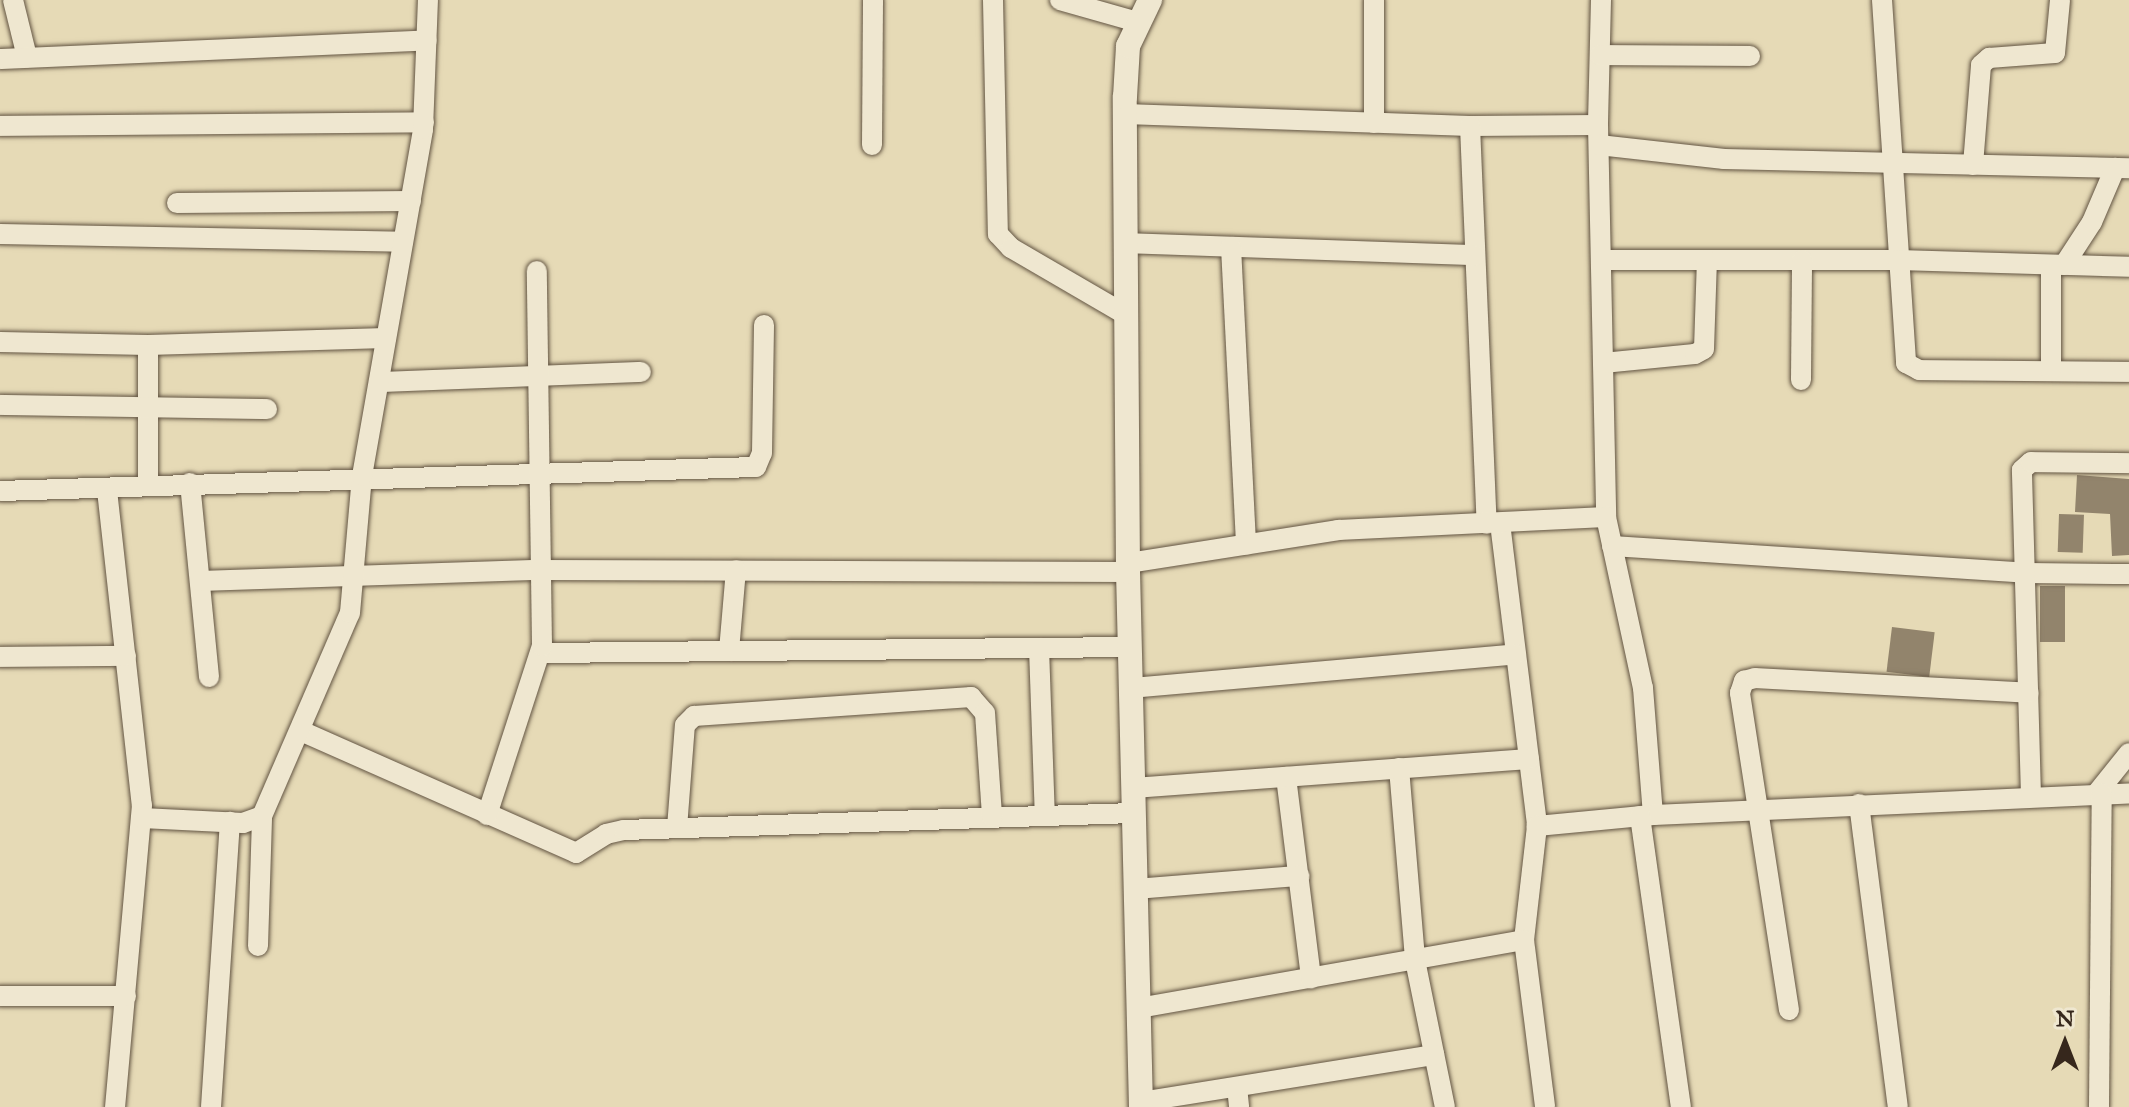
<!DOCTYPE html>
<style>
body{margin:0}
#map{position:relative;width:2129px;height:1107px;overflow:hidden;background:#e6dab6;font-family:"IM FELL Great Primer",serif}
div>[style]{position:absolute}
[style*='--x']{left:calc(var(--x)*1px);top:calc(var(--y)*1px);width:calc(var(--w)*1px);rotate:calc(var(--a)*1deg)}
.building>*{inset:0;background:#92846c;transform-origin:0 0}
.roads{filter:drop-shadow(0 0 2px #625442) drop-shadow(0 0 2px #625442)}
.minor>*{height:20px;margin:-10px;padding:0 10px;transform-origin:10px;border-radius:10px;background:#efe7d0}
.tertiary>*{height:24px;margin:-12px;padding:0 12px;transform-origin:12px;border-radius:12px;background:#efe7d0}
span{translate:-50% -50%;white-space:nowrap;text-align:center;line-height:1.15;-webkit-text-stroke:6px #efe7d0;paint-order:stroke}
.north{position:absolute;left:2025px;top:1003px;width:80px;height:80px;-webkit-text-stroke:6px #efe7d0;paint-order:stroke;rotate:0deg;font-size:22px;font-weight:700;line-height:32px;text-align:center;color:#36271c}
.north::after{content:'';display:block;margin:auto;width:28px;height:36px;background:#36271c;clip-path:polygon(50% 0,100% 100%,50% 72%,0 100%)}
</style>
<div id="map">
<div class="building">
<div style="clip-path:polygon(2077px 475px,2129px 479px,2129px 555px,2112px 556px,2110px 514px,2075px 512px)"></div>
<div style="left:2059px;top:514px;width:25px;height:38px;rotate:2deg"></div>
<div style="left:2040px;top:586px;width:25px;height:56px"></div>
<div style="left:1892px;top:627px;width:43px;height:45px;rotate:7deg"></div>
</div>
<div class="roads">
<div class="minor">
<div style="--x:13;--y:0;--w:59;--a:76.2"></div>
<div style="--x:993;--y:0;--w:234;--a:88.8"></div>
<div style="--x:998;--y:234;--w:19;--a:47"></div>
<div style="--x:1011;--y:248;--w:133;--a:30.2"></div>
<div style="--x:1060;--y:0;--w:81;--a:15.8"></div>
<div style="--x:1374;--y:0;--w:123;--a:90"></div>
<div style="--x:1601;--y:0;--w:125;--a:91.4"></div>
<div style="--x:1598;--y:125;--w:392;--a:88.8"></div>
<div style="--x:1882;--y:0;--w:364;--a:86.2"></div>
<div style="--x:1906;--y:363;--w:15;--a:28"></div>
<div style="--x:1919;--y:370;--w:210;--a:0.5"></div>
<div style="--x:1600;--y:55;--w:150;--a:0.4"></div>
<div style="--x:0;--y:59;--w:427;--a:-2.5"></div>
<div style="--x:1125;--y:114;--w:345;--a:2"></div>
<div style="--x:1470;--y:126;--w:128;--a:-0.4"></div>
<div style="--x:0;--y:126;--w:424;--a:-0.5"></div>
<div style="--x:1470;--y:126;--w:398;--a:87.6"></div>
<div style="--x:872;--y:145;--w:145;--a:-89.6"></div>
<div style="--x:1599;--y:145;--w:126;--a:6.4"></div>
<div style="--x:1724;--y:159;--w:405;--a:1.3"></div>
<div style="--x:1973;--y:165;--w:100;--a:-85.4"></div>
<div style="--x:1981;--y:65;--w:11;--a:-41"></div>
<div style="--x:1989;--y:58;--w:66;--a:-4.3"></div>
<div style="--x:2055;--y:53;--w:53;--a:-84.6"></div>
<div style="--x:177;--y:203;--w:234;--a:-0.5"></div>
<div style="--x:0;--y:234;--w:403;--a:1.1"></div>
<div style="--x:1126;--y:243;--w:349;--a:2"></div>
<div style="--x:1231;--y:247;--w:298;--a:87.1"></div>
<div style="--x:1601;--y:260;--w:297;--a:0"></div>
<div style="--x:1898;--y:260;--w:231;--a:1.7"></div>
<div style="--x:2064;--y:265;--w:51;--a:-56.9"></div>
<div style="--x:2092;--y:222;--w:59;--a:-66.9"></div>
<div style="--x:0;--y:342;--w:148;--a:1.2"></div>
<div style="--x:148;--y:345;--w:238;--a:-1.7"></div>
<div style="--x:148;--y:345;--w:139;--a:90"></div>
<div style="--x:1603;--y:363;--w:92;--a:-5.6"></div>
<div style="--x:1695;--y:354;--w:10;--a:-29"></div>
<div style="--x:1704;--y:349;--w:89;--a:-88.1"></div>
<div style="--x:2051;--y:371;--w:106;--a:-90"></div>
<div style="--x:1801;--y:380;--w:120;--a:-89.5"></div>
<div style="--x:379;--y:382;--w:262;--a:-2.2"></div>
<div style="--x:0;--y:405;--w:267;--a:0.9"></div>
<div style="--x:190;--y:483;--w:195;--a:84.4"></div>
<div style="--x:107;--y:490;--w:317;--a:83.7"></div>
<div style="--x:142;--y:805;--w:303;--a:95.1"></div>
<div style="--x:0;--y:491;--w:756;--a:-1.82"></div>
<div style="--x:756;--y:467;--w:15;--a:-67"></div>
<div style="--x:762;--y:453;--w:128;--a:-89.1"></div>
<div style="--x:1500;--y:523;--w:305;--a:83"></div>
<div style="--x:1612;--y:546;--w:415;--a:3.7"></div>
<div style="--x:2026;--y:573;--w:103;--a:0.6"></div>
<div style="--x:1128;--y:563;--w:213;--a:-8.9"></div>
<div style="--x:1338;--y:530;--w:268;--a:-2.8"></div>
<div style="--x:1606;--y:517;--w:175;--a:77.8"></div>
<div style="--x:1643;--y:688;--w:127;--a:85.5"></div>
<div style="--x:1653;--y:815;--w:117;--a:174.6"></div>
<div style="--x:1537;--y:826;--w:115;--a:96.5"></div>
<div style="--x:1524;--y:940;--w:392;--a:170"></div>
<div style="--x:200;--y:581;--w:340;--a:-1.9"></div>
<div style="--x:540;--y:570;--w:588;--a:0.19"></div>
<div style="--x:1039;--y:648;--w:168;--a:88"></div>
<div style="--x:729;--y:651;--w:81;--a:-85.1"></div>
<div style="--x:541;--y:653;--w:589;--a:-0.58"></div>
<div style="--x:0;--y:657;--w:126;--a:-0.5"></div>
<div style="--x:1131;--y:688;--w:386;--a:-5"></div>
<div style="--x:301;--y:731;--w:301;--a:23.9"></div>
<div style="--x:576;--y:853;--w:36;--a:-32"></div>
<div style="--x:606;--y:834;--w:18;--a:-13"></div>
<div style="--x:624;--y:830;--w:510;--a:-1.91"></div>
<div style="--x:1399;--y:768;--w:193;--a:85.2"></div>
<div style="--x:1415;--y:960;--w:150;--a:78.5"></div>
<div style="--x:1286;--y:777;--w:203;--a:82.9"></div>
<div style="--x:1133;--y:788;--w:397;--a:-4.2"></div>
<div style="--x:2097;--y:793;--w:51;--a:-51.3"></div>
<div style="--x:2031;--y:796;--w:326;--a:-91.6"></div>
<div style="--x:2022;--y:470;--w:12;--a:-42"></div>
<div style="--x:2031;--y:462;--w:98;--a:0.6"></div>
<div style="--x:1859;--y:804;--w:305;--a:82.7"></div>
<div style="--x:487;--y:815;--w:178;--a:-72"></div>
<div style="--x:542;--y:646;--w:375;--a:-90.8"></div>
<div style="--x:1653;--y:815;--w:477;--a:-2.6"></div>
<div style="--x:1640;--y:816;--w:294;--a:82"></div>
<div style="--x:142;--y:818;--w:101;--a:2.8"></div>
<div style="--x:243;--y:823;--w:20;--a:-20"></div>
<div style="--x:262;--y:816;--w:221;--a:-66.6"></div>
<div style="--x:350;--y:613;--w:138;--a:-85"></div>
<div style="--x:362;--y:476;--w:352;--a:-80"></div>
<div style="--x:423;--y:129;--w:129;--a:-87.8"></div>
<div style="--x:677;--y:828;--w:103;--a:-85.6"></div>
<div style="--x:685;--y:725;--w:13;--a:-45"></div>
<div style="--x:694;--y:716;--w:278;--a:-3.9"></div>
<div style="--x:971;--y:697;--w:21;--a:49"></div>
<div style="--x:985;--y:713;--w:104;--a:86.1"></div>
<div style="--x:1136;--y:889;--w:164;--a:-4.6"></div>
<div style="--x:1524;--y:940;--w:168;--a:82.8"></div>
<div style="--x:258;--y:946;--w:130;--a:-88.2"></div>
<div style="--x:0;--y:996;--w:126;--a:0"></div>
<div style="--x:1789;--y:1010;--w:321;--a:-98.8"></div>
<div style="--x:1740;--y:693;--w:13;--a:-72"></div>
<div style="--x:1744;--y:681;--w:11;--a:-15"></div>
<div style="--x:1755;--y:678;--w:274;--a:3.1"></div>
<div style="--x:1237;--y:1087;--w:20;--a:84"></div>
<div style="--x:1140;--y:1102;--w:298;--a:-9.1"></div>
<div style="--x:211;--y:1107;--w:286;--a:-86.2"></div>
<div style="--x:2099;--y:1107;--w:314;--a:-89.5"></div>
</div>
<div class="tertiary">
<div style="--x:1141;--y:1107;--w:535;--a:-91.39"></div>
<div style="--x:1128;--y:572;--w:475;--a:-90.4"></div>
<div style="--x:1125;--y:97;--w:51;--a:-86.6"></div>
<div style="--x:1128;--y:46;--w:51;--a:-64.4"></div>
</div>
</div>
<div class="north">N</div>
</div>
